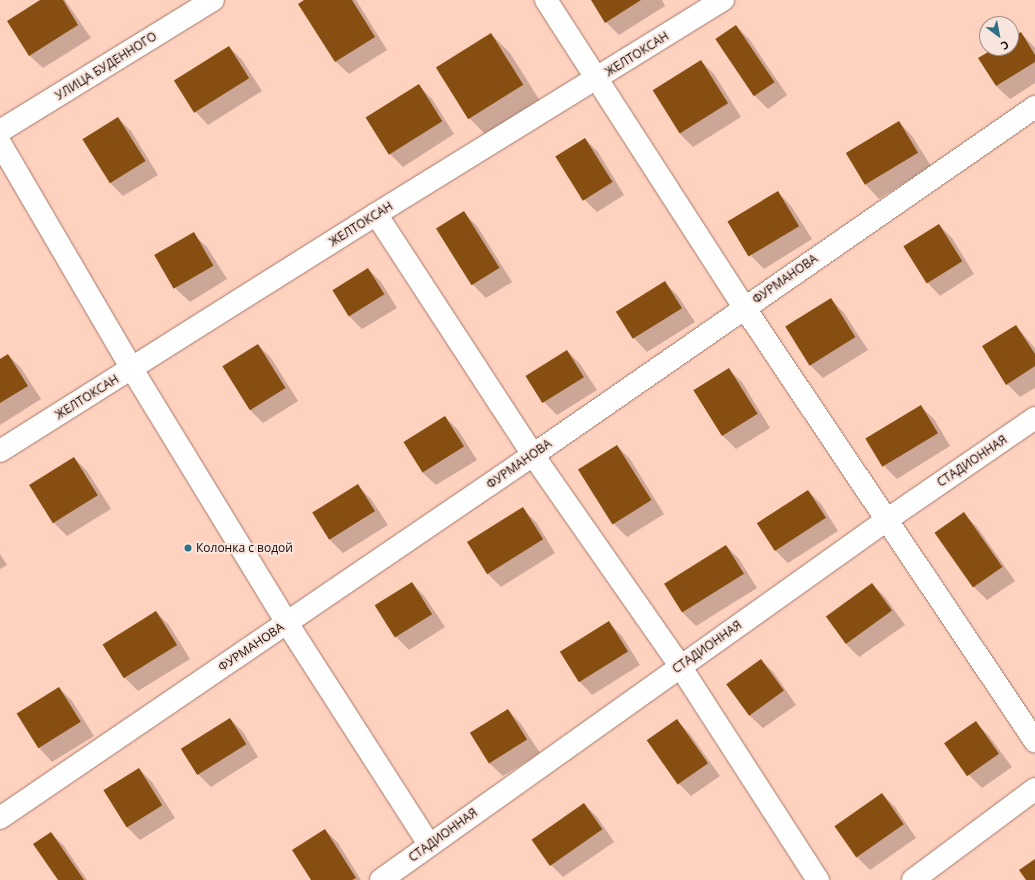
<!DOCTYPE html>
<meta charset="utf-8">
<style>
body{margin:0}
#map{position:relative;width:1035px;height:880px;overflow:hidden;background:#ffd1bf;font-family:"Open Sans",sans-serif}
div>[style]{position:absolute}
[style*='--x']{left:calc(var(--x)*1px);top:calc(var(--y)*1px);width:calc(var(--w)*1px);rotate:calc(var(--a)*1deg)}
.shadow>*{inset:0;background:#0003}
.building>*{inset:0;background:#864f11;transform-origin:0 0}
.roads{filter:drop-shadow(0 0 1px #a27868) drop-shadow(0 0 1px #a27868)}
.minor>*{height:22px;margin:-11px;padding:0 11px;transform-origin:11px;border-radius:11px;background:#fff}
.dots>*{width:11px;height:11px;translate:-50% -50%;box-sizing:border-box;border:2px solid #f8e5de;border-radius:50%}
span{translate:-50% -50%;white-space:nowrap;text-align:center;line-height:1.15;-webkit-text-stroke:4px #f8e5de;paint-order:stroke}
.street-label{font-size:12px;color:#1c0d07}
.poi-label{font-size:12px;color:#1c0d07}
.left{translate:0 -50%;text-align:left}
.north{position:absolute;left:979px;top:16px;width:40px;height:40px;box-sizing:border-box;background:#f8e5de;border:1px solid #a08f88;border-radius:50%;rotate:148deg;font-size:11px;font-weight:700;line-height:16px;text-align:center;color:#1c0d07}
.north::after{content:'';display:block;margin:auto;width:14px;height:18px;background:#307084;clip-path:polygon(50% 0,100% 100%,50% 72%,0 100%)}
</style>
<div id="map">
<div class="shadow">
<div style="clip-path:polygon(42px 0,65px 0,91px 38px,43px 68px,29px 55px)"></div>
<div style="clip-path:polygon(306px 0,356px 0,387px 50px,349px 74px,335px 61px)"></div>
<div style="clip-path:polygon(592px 0,662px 0,665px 6px,619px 35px,606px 22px)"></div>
<div style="clip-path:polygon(736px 26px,749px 39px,787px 95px,768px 109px,755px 96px,716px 39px)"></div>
<div style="clip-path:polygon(1021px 33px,1035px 48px,1035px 83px,1010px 99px,996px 86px,997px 48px,1011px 48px,1011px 39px)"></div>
<div style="clip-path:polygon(491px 34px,510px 53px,542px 104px,489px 138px,469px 118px)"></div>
<div style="clip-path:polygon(229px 47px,242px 60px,262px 91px,208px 125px,195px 111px,176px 80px)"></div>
<div style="clip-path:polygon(701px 61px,714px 74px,741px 117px,693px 147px,680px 134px)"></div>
<div style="clip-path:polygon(419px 86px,432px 99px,454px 134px,403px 167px,389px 153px)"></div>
<div style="clip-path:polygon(118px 118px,131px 131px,158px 175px,123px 196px,110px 183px)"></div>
<div style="clip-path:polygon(899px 122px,912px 136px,931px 166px,879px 199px,866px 185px,847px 155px)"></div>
<div style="clip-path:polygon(585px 139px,598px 152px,624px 195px,597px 212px,584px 199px)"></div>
<div style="clip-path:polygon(778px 192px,791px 206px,812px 239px,764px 269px,751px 256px)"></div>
<div style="clip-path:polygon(464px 213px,477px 226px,512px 282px,486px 298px,473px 285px)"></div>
<div style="clip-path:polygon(939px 225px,952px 238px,974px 274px,940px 296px,927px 282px)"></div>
<div style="clip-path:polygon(193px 234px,207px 247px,227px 279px,190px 302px,176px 289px)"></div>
<div style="clip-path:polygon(368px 269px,381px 282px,397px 308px,362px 329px,349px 316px)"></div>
<div style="clip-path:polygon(665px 283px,678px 296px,695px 322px,647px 352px,634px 338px)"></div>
<div style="clip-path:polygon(831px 299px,844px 313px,868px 350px,823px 378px,810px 365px)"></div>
<div style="clip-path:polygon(1016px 326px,1035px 348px,1035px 388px,1020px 397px,1007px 384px)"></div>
<div style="clip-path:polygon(258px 345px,271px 358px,298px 401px,263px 423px,250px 410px,223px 367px)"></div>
<div style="clip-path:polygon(567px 351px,580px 364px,597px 390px,557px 415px,544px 402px)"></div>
<div style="clip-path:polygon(8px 355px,21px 368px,41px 399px,0 425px,0 360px)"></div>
<div style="clip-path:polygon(728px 369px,742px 382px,770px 428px,736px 449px,723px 436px)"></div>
<div style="clip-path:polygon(920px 406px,934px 419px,950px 446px,897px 479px,884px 466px)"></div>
<div style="clip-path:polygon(445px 417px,458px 430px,477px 460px,436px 485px,422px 472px)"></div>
<div style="clip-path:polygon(617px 446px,630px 459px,664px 514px,627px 537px,614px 524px)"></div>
<div style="clip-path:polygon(74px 458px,87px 471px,111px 509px,67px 536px,54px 523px)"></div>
<div style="clip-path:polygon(358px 486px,371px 499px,388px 525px,343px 553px,330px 540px)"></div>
<div style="clip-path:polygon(808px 491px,821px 504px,838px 531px,788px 563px,775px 550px)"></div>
<div style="clip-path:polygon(523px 509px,536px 522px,555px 553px,501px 587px,488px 574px)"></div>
<div style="clip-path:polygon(963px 514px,977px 527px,1015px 581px,987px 600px,974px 587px)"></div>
<div style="clip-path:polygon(726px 546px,739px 559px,757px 588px,696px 626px,683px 613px,665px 584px)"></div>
<div style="clip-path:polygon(0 554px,7px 565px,0 569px)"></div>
<div style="clip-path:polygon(412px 583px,425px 597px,445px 627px,409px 650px,396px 637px)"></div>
<div style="clip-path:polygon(872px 584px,885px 597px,905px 625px,859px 657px,846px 644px)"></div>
<div style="clip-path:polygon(156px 612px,169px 625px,190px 659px,138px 691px,125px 678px)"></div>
<div style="clip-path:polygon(609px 623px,622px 636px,640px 665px,592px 695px,579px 681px)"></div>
<div style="clip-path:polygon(761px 660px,774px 673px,796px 705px,763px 728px,749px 715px)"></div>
<div style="clip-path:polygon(59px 688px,72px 701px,94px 736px,52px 762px,39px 748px,17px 714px)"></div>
<div style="clip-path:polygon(508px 710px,521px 724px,540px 753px,503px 776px,489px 763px)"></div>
<div style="clip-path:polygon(230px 719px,243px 732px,258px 757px,211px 787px,198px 774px,182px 749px)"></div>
<div style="clip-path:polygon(677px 721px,690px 734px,720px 776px,691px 796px,678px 783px)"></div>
<div style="clip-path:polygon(976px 723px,989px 736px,1012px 767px,982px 788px,969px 775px)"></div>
<div style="clip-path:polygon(139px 769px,152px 782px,175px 818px,140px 840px,127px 827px,104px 790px)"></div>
<div style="clip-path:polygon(882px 794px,895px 807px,916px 838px,870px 870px,857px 857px)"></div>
<div style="clip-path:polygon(584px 804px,597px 817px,614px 842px,563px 877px,550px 864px)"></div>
<div style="clip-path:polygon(325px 830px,338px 843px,361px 880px,312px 880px)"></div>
<div style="clip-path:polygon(51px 833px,64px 846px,87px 880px,59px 880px)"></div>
</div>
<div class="building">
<div style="clip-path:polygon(40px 0,63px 0,78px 25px,29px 56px,7px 21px)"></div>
<div style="clip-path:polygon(304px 0,352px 0,375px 37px,335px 62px,298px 4px)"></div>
<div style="clip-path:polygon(591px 0,641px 0,605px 23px)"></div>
<div style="left:736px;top:25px;width:69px;height:25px;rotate:56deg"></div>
<div style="clip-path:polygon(1021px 32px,1035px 55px,1035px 62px,996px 86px,978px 58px,995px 48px,1011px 48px,1011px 38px)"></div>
<div style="left:491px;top:33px;width:61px;height:65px;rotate:58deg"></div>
<div style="left:229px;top:46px;width:38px;height:65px;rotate:58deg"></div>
<div style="left:701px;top:60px;width:51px;height:57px;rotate:58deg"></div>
<div style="left:419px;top:84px;width:44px;height:63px;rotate:58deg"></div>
<div style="left:118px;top:117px;width:52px;height:42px;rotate:58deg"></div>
<div style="left:899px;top:121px;width:37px;height:62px;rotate:59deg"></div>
<div style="left:585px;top:138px;width:52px;height:35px;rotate:58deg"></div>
<div style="left:778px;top:191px;width:41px;height:59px;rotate:59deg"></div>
<div style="left:464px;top:211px;width:67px;height:33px;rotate:58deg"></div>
<div style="left:939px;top:224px;width:44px;height:42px;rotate:58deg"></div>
<div style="left:194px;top:232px;width:39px;height:46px;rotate:60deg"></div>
<div style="left:368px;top:268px;width:31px;height:42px;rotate:58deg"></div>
<div style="left:665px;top:281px;width:32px;height:58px;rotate:58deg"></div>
<div style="left:831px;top:298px;width:46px;height:54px;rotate:58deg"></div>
<div style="clip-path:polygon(1016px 325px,1035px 354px,1035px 366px,1006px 385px,982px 346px)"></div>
<div style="left:258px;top:344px;width:52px;height:42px;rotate:58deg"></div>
<div style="left:567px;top:350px;width:32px;height:49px;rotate:58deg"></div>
<div style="clip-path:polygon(8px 354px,28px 386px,0 403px,0 359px)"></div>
<div style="left:729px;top:368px;width:54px;height:42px;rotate:58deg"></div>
<div style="left:921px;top:405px;width:33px;height:65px;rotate:59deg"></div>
<div style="left:445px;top:416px;width:36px;height:49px;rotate:58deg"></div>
<div style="left:617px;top:445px;width:65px;height:46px;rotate:58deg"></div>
<div style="left:74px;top:457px;width:45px;height:53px;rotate:58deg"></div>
<div style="left:358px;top:484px;width:32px;height:54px;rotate:58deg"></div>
<div style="left:808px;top:490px;width:33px;height:61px;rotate:57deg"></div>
<div style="left:523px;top:507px;width:38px;height:66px;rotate:58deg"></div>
<div style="left:964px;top:512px;width:67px;height:36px;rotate:55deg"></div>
<div style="left:726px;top:545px;width:34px;height:73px;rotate:58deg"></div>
<div style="left:412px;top:582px;width:38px;height:44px;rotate:58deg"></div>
<div style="left:872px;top:583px;width:34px;height:57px;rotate:54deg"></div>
<div style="left:156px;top:611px;width:40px;height:63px;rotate:58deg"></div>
<div style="left:609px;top:621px;width:36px;height:58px;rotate:58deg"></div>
<div style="left:761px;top:659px;width:39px;height:43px;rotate:54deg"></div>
<div style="left:59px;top:687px;width:41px;height:50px;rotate:58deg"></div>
<div style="left:508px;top:709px;width:36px;height:45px;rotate:58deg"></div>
<div style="left:230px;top:718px;width:31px;height:58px;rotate:58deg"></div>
<div style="left:677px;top:719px;width:54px;height:37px;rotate:55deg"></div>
<div style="left:976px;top:721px;width:40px;height:39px;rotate:55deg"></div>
<div style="left:139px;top:768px;width:44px;height:42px;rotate:58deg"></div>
<div style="left:882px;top:793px;width:38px;height:58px;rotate:55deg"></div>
<div style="left:584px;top:803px;width:32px;height:64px;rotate:55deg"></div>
<div style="clip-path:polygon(325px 829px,356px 878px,352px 880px,311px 880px,292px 850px)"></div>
<div style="clip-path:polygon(51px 832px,84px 880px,58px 880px,33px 844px)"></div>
<div style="clip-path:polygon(1035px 859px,1035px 880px,1026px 880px,1019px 870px)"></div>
</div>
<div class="roads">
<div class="minor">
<div style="--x:546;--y:0;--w:365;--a:57.2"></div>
<div style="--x:744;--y:307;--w:523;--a:56.16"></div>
<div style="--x:0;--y:131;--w:250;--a:-31.6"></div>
<div style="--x:0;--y:143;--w:262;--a:59.7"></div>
<div style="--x:132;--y:369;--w:298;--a:58.6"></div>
<div style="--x:287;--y:623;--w:263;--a:57.3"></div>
<div style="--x:376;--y:214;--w:288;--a:56.9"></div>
<div style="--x:533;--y:455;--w:257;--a:55.1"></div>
<div style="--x:680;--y:666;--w:255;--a:57.2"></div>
<div style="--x:0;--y:451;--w:444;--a:-32.2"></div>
<div style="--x:376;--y:214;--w:408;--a:-31.7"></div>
<div style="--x:0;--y:818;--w:645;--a:-34.26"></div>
<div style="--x:533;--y:455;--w:611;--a:-34.73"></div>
<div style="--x:381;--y:880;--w:622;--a:-35.45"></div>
<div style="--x:888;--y:519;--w:178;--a:-34.5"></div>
<div style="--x:913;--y:880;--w:152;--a:-36.7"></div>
</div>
</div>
<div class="dots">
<div style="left:188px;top:548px;background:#307084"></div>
</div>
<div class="street-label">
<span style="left:637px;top:54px;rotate:-32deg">ЖЕЛТОКСАН</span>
<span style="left:106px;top:66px;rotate:-32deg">УЛИЦА БУДЕННОГО</span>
<span style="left:361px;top:224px;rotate:-32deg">ЖЕЛТОКСАН</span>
<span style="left:785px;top:279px;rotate:-35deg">ФУРМАНОВА</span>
<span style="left:87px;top:397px;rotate:-32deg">ЖЕЛТОКСАН</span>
<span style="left:972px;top:461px;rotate:-34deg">СТАДИОННАЯ</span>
<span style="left:519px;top:464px;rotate:-35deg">ФУРМАНОВА</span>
<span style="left:251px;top:647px;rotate:-34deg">ФУРМАНОВА</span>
<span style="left:707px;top:647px;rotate:-35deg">СТАДИОННАЯ</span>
<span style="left:443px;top:835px;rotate:-36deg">СТАДИОННАЯ</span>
</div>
<div class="poi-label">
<span class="left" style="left:196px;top:548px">Колонка с водой</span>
</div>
<div class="north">С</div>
</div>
